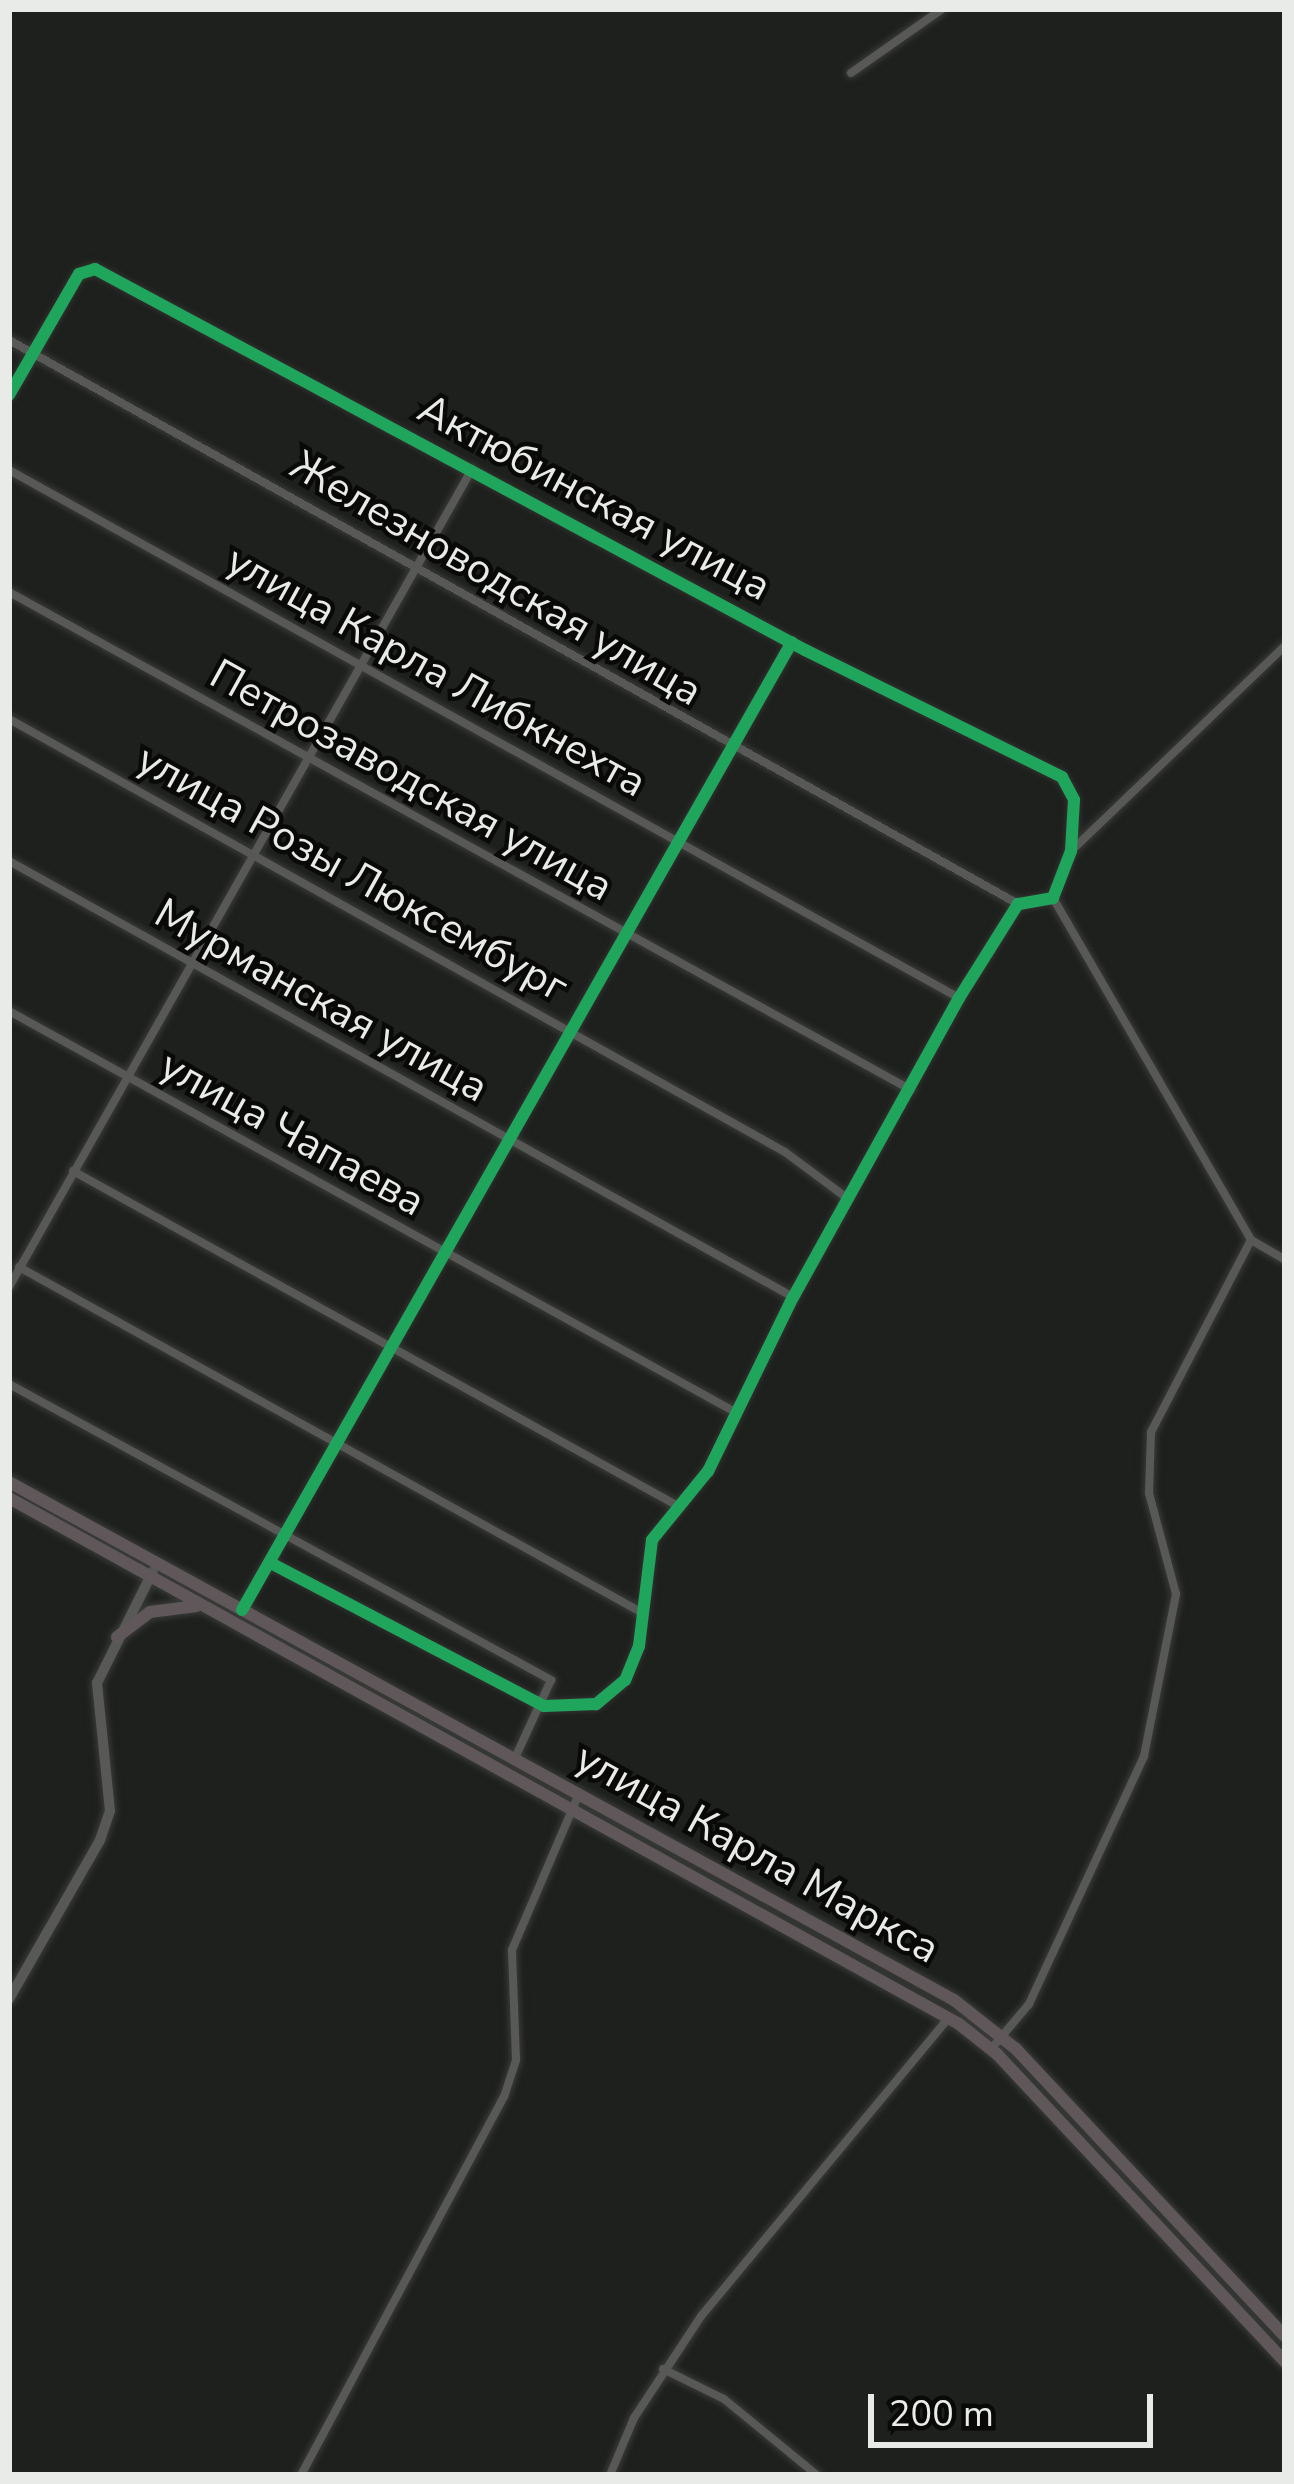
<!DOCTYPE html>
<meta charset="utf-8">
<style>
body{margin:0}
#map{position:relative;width:1294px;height:2484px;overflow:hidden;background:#1e201d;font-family:"Nunito Sans",sans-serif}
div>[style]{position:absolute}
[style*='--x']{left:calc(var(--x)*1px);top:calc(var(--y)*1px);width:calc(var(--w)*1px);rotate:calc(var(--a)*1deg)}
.roads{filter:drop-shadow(0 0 3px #393b38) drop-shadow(0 0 3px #393b38)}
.minor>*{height:8px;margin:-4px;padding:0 4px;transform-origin:4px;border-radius:4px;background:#585957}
.tertiary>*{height:10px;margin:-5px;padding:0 5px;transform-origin:5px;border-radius:5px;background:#585957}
.primary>*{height:12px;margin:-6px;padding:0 6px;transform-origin:6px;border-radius:6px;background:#5f5759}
.cycleway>*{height:12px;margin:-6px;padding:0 6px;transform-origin:6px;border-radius:6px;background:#20a55d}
span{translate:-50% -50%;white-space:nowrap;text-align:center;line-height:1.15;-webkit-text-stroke:9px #090a08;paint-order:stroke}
.street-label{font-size:42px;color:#e9ebe8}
.frame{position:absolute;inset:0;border:12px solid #e9ebe8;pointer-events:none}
.scale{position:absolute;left:868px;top:2394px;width:285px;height:54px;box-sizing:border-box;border:6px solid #e9ebe8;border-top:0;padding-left:15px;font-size:36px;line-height:42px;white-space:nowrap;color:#e9ebe8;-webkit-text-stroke:9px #090a08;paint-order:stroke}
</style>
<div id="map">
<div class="roads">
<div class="minor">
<div style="--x:851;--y:73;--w:111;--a:-35.1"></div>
<div style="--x:9;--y:340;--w:1156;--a:29.2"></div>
<div style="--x:9;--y:395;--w:140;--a:-60"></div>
<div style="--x:79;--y:274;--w:17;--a:-17"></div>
<div style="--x:95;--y:269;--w:806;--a:28.22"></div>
<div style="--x:805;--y:650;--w:287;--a:26.3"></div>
<div style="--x:1062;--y:777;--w:26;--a:62"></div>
<div style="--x:1074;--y:800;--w:51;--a:93.4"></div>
<div style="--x:1071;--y:851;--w:50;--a:111"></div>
<div style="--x:1053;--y:898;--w:36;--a:170"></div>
<div style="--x:1018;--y:904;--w:111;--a:122.1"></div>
<div style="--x:959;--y:998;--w:342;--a:119"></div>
<div style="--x:793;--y:1297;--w:194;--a:116"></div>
<div style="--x:708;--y:1471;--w:89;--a:129.1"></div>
<div style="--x:652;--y:1540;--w:107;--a:97"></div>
<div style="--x:639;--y:1646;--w:37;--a:112"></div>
<div style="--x:625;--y:1680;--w:38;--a:140"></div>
<div style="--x:596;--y:1704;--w:52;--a:177.8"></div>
<div style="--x:544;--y:1706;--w:308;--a:-152.4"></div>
<div style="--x:9;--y:470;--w:1087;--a:29.06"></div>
<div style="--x:9;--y:592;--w:1030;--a:28.9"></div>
<div style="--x:9;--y:719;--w:889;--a:29.16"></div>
<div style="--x:785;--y:1152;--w:77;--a:36.6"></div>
<div style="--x:1072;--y:850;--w:295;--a:-43.8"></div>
<div style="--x:9;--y:861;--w:897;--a:29.08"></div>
<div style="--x:1053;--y:898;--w:395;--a:59.9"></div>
<div style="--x:1251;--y:1240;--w:39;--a:30"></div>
<div style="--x:9;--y:1011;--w:829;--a:28.91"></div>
<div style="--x:73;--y:1171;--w:689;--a:28.98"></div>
<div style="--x:19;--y:1267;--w:711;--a:29.02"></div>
<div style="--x:9;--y:1287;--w:940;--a:-60.49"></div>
<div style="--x:9;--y:1384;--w:618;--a:28.64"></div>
<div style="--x:551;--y:1680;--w:86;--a:114.8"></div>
<div style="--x:242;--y:1609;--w:1112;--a:-60.37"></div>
<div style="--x:991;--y:2049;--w:59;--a:-49.8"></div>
<div style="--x:1029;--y:2004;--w:273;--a:-65.1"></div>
<div style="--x:1144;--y:1756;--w:165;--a:-78.8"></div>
<div style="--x:1176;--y:1594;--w:105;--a:-105"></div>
<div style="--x:1149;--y:1493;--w:61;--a:-88.1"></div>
<div style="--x:1151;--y:1432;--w:216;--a:-62.5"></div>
<div style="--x:663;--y:2369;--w:68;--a:26.2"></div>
<div style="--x:724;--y:2399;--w:120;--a:39.3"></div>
<div style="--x:301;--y:2475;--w:429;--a:-61.8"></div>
<div style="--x:504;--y:2097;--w:39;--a:-72"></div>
<div style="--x:516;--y:2060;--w:110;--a:-92.1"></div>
<div style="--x:512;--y:1950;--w:170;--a:-66.8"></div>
<div style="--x:610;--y:2475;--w:62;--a:-67.2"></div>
<div style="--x:634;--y:2418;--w:123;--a:-56.6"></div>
<div style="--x:702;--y:2315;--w:387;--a:-50.3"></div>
</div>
<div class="tertiary">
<div style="--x:9;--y:1999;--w:183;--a:-60.2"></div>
<div style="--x:100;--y:1840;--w:31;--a:-71"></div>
<div style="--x:110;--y:1811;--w:129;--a:-95.8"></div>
<div style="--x:97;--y:1683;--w:125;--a:-63.4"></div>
</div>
<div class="primary">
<div style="--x:9;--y:1482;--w:1078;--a:28.73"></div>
<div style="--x:954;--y:2000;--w:79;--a:38.3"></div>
<div style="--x:1016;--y:2049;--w:393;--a:46.9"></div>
<div style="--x:9;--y:1498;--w:1086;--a:28.97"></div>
<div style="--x:959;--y:2024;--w:48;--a:38.3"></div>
<div style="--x:997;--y:2054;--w:422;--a:46.9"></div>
<div style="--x:117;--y:1637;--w:41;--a:-37.1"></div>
<div style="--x:150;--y:1612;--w:47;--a:-7.3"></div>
</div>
</div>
<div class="cycleway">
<div style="--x:9;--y:395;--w:140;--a:-60"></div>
<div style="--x:79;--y:274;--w:17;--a:-17"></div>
<div style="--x:95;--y:269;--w:806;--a:28.22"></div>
<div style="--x:805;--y:650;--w:287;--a:26.3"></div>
<div style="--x:1062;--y:777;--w:26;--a:62"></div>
<div style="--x:1074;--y:800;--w:51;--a:93.4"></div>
<div style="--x:1071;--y:851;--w:50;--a:111"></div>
<div style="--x:1053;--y:898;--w:36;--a:170"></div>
<div style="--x:1018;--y:904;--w:111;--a:122.1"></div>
<div style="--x:959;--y:998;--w:342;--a:119"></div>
<div style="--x:793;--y:1297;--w:194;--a:116"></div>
<div style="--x:708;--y:1471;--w:89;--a:129.1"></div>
<div style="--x:652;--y:1540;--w:107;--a:97"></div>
<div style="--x:639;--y:1646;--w:37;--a:112"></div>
<div style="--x:625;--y:1680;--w:38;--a:140"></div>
<div style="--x:596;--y:1704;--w:52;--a:177.8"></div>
<div style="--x:544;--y:1706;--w:308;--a:-152.4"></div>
<div style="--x:242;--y:1610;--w:1113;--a:-60.4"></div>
</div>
<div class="street-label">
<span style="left:594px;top:498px;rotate:28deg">Актюбинская улица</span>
<span style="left:496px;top:579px;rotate:30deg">Железноводская улица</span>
<span style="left:436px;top:672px;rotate:29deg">улица Карла Либкнехта</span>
<span style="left:411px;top:781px;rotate:29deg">Петрозаводская улица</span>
<span style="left:352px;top:874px;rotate:29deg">улица Розы Люксембург</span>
<span style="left:321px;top:1001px;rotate:29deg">Мурманская улица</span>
<span style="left:292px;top:1134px;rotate:29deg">улица Чапаева</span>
<span style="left:757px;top:1854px;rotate:29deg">улица Карла Маркса</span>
</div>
<div class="frame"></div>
<div class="scale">200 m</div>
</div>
